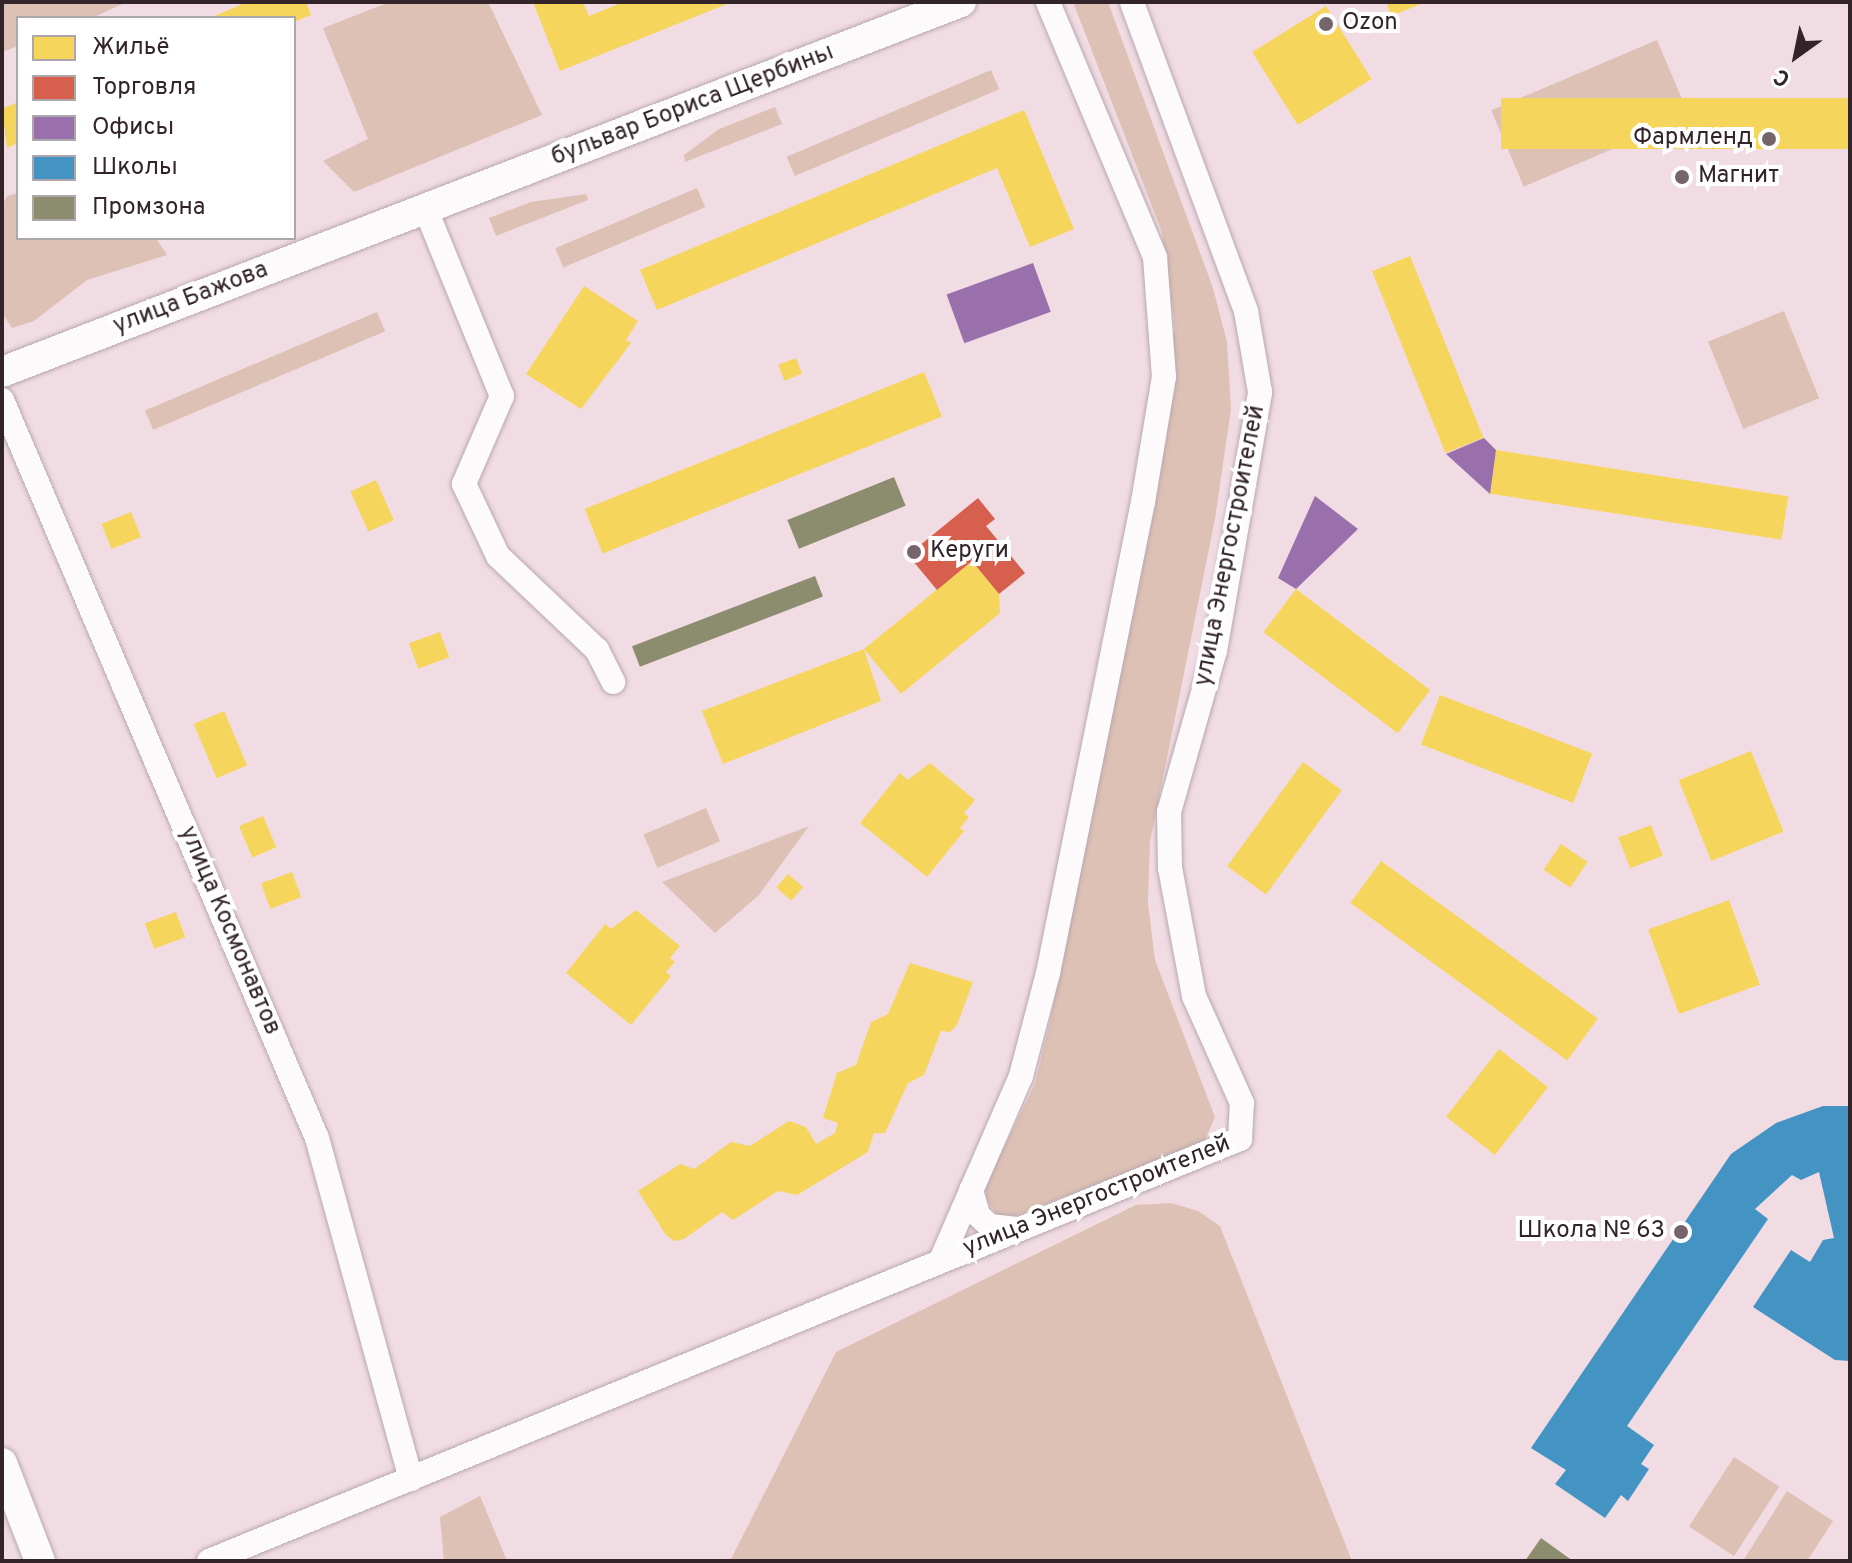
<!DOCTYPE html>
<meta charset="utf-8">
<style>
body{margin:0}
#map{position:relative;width:1852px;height:1563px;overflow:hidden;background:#f1dce4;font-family:Overpass,sans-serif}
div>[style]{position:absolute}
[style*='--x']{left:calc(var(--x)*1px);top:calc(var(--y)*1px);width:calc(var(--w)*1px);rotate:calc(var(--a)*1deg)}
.green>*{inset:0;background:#dec1b5;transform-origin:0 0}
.homes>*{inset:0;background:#f6d55c;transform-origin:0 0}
.shops>*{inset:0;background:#d6604d}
.offices>*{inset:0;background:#9970ab;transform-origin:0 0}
.schools>*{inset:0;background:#4393c3}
.industry>*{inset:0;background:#8c8c6e;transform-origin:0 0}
.roads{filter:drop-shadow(0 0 2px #b9a8af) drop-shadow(0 0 2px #b9a8af)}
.minor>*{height:24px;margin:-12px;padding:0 12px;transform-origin:12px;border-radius:12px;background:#fdfafb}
.tertiary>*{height:30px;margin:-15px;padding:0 15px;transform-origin:15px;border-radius:15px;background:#fdfafb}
.dots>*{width:22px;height:22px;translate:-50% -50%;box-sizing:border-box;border:4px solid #fff;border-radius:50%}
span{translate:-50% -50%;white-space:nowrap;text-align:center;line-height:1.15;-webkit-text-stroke:8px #fff;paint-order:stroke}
.poi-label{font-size:24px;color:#33242a}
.left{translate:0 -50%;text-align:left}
.right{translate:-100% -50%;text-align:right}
.street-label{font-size:24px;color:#33242a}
.frame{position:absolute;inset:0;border:4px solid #33242a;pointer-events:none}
.legend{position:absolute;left:16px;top:16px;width:280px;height:224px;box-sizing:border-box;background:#fff;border:2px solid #ada7aa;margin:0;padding:10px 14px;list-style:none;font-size:24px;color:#33242a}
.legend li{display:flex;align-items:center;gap:16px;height:40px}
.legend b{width:40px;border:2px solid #ada7aa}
.north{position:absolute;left:1756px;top:16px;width:80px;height:80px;-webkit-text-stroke:6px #fff;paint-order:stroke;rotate:213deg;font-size:22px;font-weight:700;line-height:32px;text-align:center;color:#33242a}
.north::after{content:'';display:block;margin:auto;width:28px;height:36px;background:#33242a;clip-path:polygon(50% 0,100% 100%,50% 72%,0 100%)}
</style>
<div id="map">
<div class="green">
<div style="clip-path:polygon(2px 2px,127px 2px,92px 18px,18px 18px,18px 46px,2px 52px)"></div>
<div style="clip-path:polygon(390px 2px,488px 2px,542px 115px,354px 192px,323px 161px,368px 139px,323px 28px)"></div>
<div style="clip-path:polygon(1073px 2px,1108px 2px,1213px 288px,1227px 342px,1231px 409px,1215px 519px,1150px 842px,1148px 903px,1155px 960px,1215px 1117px,1204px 1142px,1002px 1221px,985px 1198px,987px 1182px,1035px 1084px,1050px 1022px,1175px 328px,1162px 232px)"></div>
<div style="left:1657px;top:40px;width:83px;height:180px;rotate:67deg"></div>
<div style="left:991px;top:70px;width:21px;height:222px;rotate:67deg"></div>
<div style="clip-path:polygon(775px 107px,782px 124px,685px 162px,684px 155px,719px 129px)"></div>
<div style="left:697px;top:188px;width:21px;height:154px;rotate:67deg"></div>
<div style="clip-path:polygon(18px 193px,18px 238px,156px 238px,167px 255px,87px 280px,34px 321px,12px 328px,2px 313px,2px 206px,7px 196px)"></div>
<div style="clip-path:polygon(586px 194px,588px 200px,496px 236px,489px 218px,531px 202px)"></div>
<div style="left:1784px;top:311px;width:94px;height:82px;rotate:68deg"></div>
<div style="left:377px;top:312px;width:21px;height:252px;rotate:67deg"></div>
<div style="left:706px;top:808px;width:36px;height:68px;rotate:67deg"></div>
<div style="clip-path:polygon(809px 826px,759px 895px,715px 933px,662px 882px)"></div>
<div style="clip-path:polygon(1171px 1203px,1198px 1211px,1220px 1226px,1352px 1561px,730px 1561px,836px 1352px,1136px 1205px)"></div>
<div style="left:1734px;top:1457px;width:54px;height:83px;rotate:33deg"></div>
<div style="clip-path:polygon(1787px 1491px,1833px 1521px,1807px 1561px,1743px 1561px)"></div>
<div style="clip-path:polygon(480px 1496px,507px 1561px,444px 1561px,440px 1517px)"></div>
</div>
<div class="homes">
<div style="clip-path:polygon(247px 2px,306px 2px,311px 15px,294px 22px,294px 18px,210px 18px)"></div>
<div style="clip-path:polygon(533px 2px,583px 2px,589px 16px,623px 2px,732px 2px,560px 71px)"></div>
<div style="clip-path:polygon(1386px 2px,1426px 2px,1391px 16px)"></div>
<div style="left:1326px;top:6px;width:86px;height:87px;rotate:58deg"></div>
<div style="left:1850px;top:98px;width:51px;height:349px;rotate:90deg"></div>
<div style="clip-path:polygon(18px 102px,18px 143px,7px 148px,2px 109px)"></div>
<div style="clip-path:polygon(1024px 110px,1074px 229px,1030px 247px,997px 168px,657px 310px,640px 270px)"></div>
<div style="left:1410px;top:256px;width:196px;height:41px;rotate:68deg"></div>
<div style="clip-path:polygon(584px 286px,638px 321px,626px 340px,631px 343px,581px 409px,526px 374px)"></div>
<div style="left:796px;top:358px;width:17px;height:19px;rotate:69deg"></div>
<div style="left:924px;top:372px;width:48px;height:366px;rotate:68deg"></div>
<div style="left:1496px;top:450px;width:296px;height:44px;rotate:9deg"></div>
<div style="left:376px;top:480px;width:44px;height:28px;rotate:66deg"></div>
<div style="left:131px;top:512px;width:27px;height:32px;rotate:68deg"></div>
<div style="clip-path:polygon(972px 561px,999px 594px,1000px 613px,901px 694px,864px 649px,881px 701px,723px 764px,702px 711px,864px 649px)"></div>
<div style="left:1296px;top:589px;width:168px;height:54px;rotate:37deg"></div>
<div style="left:440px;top:632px;width:27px;height:33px;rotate:70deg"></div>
<div style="left:1440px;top:695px;width:163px;height:53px;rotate:21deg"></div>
<div style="left:224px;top:711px;width:59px;height:33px;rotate:67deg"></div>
<div style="left:1751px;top:751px;width:87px;height:78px;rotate:68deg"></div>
<div style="left:1303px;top:762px;width:48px;height:129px;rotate:36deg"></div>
<div style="clip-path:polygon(930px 763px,975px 800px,964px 813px,969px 817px,960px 828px,964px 831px,927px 877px,860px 823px,900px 773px,908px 780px)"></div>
<div style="left:263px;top:816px;width:34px;height:26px;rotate:67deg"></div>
<div style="left:1651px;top:825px;width:33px;height:35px;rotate:69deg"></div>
<div style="left:1561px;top:844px;width:32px;height:31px;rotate:34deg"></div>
<div style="left:1381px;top:861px;width:268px;height:52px;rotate:36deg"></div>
<div style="left:292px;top:872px;width:27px;height:33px;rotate:70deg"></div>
<div style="left:788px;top:874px;width:20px;height:18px;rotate:41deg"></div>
<div style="left:1729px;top:900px;width:90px;height:86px;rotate:70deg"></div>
<div style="clip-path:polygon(636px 910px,680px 946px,670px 958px,675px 962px,666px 972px,671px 976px,631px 1025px,566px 973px,605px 924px,611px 929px)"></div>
<div style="left:176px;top:912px;width:27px;height:33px;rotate:70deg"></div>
<div style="clip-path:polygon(910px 963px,973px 982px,957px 1025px,950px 1032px,941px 1031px,924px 1075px,908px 1083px,885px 1133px,874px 1133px,868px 1152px,797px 1195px,778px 1191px,733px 1220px,722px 1212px,684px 1239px,674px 1241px,666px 1235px,638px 1191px,680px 1164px,694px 1169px,731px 1142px,750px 1146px,789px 1121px,806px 1127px,816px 1144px,835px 1133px,838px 1123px,823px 1118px,837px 1073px,856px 1065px,871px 1022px,888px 1014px)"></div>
<div style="left:1499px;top:1049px;width:62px;height:86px;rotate:38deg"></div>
</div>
<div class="shops">
<div style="clip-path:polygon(978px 498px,995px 519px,986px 526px,1025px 573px,999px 594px,972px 561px,937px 590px,908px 555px)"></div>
</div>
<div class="offices">
<div style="left:1033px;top:263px;width:52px;height:92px;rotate:70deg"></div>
<div style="clip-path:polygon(1484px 438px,1496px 450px,1490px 494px,1446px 454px)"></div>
<div style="clip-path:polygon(1315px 496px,1358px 529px,1296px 589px,1278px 578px)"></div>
</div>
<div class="schools">
<div style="clip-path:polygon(1823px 1106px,1850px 1106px,1850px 1361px,1835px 1360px,1753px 1307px,1791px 1250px,1810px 1262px,1823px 1240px,1834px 1238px,1819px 1172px,1801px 1180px,1792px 1175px,1755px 1209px,1768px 1219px,1627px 1426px,1654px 1445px,1641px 1464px,1649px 1469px,1628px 1501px,1621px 1495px,1605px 1518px,1555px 1484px,1566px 1470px,1531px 1448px,1731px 1154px,1776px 1123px)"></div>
</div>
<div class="industry">
<div style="left:894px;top:477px;width:31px;height:115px;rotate:68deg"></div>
<div style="left:815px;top:576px;width:22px;height:196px;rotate:69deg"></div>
<div style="clip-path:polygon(1541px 1538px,1573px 1561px,1525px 1561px)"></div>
</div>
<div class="roads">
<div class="minor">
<div style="--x:426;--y:210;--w:201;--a:67.8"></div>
<div style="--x:502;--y:396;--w:96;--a:113.4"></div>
<div style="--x:464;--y:484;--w:80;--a:64.7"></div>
<div style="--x:498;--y:556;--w:137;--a:43.5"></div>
<div style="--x:597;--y:650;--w:36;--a:63"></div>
<div style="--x:2;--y:400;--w:802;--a:66.89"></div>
<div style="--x:317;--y:1138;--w:354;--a:74.6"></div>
<div style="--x:971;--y:1190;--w:26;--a:74"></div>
<div style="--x:978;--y:1215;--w:16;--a:43"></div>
<div style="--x:990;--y:1226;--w:27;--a:6"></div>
<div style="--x:941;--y:1260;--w:201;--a:-66.5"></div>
<div style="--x:1021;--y:1076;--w:106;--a:-75.3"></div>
<div style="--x:1048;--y:973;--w:480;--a:-78.6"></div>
<div style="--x:1143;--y:502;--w:127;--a:-80.5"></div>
<div style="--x:1164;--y:377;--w:120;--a:-94.3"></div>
<div style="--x:1155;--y:257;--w:277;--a:-112.8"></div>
<div style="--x:209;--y:1561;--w:1114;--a:-22.26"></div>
<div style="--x:1240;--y:1139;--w:36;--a:-87"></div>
<div style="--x:1242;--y:1103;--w:117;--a:-114.2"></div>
<div style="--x:1194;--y:996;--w:130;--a:-100.6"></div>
<div style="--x:1170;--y:868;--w:56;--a:-91"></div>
<div style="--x:1169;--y:812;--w:167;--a:-74.1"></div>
<div style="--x:1215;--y:651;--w:263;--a:-80.1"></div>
<div style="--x:1260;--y:392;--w:82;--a:-99.8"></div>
<div style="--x:1246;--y:311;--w:329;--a:-110.3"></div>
</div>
<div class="tertiary">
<div style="--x:2;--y:372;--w:1028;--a:-21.1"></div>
<div style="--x:2;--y:1463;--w:105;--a:68.8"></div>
</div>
</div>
<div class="dots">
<div style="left:1326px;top:24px;background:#76646b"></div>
<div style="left:1769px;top:139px;background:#76646b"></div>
<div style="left:1682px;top:177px;background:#76646b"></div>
<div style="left:914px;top:552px;background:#76646b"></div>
<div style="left:1681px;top:1232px;background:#76646b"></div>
</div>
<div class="poi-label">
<span class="left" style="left:1342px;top:24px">Ozon</span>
<span class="right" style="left:1753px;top:139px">Фармленд</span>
<span class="left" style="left:1698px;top:177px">Магнит</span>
<span class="left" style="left:930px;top:552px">Керуги</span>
<span class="right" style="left:1665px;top:1232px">Школа № 63</span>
</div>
<div class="street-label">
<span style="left:693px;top:106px;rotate:-21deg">бульвар Бориса Щербины</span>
<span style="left:191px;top:299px;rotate:-21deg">улица Бажова</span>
<span style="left:1231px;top:546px;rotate:-79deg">улица Энергостроителей</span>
<span style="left:229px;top:931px;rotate:67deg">улица Космонавтов</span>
<span style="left:1097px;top:1197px;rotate:-22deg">улица Энергостроителей</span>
</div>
<div class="frame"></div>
<ul class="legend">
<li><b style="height:22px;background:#f6d55c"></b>Жильё</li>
<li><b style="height:22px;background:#d6604d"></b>Торговля</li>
<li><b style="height:22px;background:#9970ab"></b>Офисы</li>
<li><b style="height:22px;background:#4393c3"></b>Школы</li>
<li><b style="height:22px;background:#8c8c6e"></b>Промзона</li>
</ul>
<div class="north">С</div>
</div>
